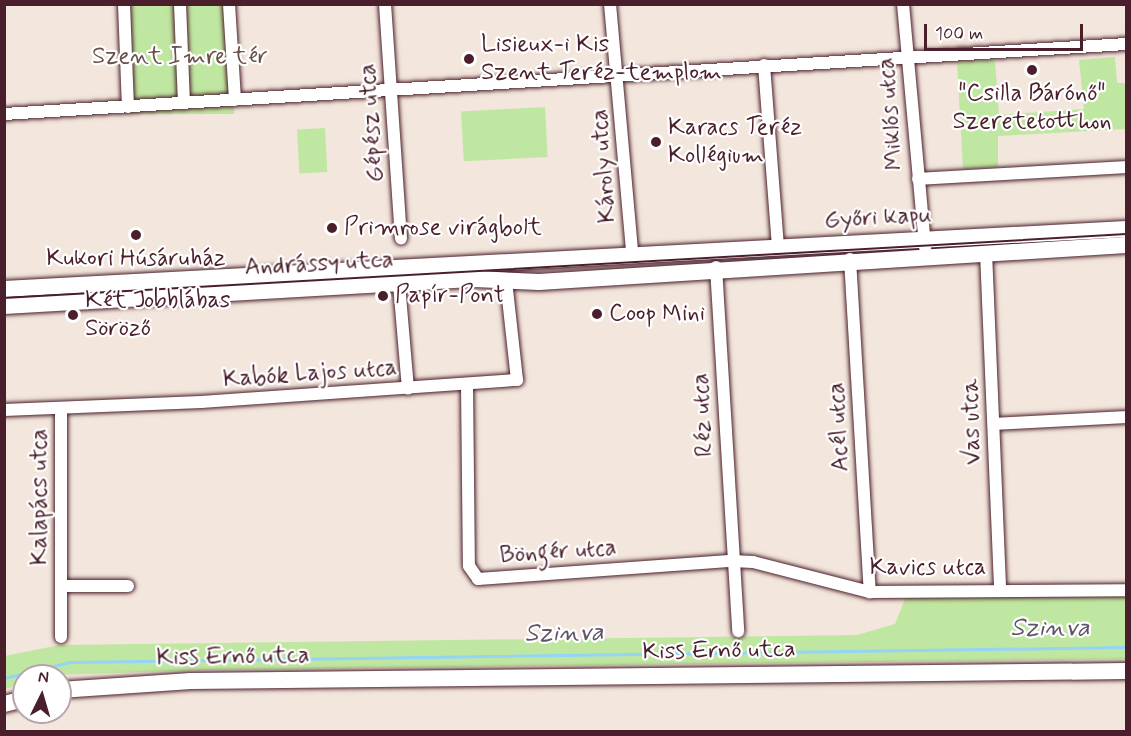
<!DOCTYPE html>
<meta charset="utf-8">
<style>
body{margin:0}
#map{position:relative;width:1131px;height:736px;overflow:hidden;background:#f3e6dc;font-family:Mynerve,sans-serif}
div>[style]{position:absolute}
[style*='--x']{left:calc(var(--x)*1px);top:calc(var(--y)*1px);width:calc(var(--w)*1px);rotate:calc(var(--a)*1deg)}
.green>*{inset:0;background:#c0e7a1;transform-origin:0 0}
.stream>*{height:3px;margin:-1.5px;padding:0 1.5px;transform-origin:1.5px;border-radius:1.5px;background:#94d4f5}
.roads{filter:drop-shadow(0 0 2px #4a1f2b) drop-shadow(0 0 2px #4a1f2b)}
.street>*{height:12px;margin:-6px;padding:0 6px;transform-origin:6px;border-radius:6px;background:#fff}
.secondary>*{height:16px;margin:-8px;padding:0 8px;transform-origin:8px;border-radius:8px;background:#fff}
.tram>*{height:1.5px;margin:-0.75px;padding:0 0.75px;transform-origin:0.75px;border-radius:0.75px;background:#4a1f2b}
.dots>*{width:16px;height:16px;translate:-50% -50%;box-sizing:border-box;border:3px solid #fff;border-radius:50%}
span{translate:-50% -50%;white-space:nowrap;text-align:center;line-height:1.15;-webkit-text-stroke:4.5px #fff;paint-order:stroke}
.poi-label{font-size:24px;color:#4a1f2b}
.left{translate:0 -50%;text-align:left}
.park-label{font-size:24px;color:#685148}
.street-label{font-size:24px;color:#4a1f2b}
.water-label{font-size:26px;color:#605568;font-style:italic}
.frame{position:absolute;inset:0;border:6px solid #4a1f2b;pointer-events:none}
.north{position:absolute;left:12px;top:664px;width:60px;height:60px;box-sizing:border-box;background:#fff;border:2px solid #b7a5aa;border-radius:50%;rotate:5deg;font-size:16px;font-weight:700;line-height:24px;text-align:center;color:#4a1f2b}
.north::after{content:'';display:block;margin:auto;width:21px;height:27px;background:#4a1f2b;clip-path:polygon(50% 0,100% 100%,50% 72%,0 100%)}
.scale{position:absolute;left:924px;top:24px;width:159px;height:27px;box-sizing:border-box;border:3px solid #4a1f2b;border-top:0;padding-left:8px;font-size:18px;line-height:21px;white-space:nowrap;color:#4a1f2b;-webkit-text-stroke:4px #fff;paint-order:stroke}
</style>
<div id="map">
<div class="green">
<div style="left:126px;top:5px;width:108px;height:109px"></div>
<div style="clip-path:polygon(1115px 57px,1117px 83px,1126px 83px,1126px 129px,998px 136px,998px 167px,963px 169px,957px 62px,995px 60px,999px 115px,1084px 109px,1079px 60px)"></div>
<div style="left:545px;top:107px;width:50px;height:84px;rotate:87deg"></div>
<div style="left:325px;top:128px;width:44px;height:28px;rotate:87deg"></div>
<div style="clip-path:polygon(1126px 594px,1126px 659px,203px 670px,24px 676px,24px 684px,5px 689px,4px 656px,60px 645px,857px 635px,895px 624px,906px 596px)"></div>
</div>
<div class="stream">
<div style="--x:4;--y:678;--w:68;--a:-13.6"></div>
<div style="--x:70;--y:662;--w:1056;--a:-0.81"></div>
</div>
<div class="roads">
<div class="street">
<div style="--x:124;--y:4;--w:103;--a:87.8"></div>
<div style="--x:180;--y:4;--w:99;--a:87.7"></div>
<div style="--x:229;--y:4;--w:96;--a:86.4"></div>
<div style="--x:385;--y:4;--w:235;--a:86.1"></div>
<div style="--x:610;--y:4;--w:249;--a:84.9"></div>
<div style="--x:903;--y:4;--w:245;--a:84.8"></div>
<div style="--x:764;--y:65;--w:182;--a:85.6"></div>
<div style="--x:4;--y:114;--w:1124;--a:-3.57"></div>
<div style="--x:918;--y:179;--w:208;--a:-3.3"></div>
<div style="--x:986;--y:252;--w:337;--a:87.6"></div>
<div style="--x:850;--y:259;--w:334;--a:86.6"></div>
<div style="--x:716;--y:267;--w:365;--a:86.5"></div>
<div style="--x:399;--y:284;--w:105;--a:85.1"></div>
<div style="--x:467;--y:384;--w:182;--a:89.4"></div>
<div style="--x:469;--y:566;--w:16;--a:55"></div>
<div style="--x:478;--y:579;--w:255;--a:-4.1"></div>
<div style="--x:732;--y:561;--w:21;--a:3"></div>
<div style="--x:753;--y:562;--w:121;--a:14.4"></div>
<div style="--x:870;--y:592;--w:256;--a:-0.4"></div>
<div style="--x:61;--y:409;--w:228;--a:90"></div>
<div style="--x:4;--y:410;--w:197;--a:-2.3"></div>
<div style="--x:201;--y:402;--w:317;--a:-4"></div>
<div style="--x:517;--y:380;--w:101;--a:-96.3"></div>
<div style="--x:994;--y:424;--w:132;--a:-3"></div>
<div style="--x:61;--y:586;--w:67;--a:0"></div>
</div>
<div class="secondary">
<div style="--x:4;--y:289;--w:1124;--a:-3.06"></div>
<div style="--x:4;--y:306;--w:472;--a:-3.3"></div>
<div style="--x:475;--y:279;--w:64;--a:2.7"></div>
<div style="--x:539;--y:282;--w:588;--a:-3.61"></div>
<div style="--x:60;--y:690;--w:131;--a:-3.9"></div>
<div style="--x:191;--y:681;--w:935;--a:-0.61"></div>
<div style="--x:4;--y:704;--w:21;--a:-14"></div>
</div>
</div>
<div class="tram">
<div style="--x:4;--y:298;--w:1124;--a:-3.26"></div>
</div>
<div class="dots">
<div style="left:469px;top:59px;background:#4a1f2b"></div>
<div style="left:1032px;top:70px;background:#4a1f2b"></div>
<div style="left:656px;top:142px;background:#4a1f2b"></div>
<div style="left:332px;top:228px;background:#4a1f2b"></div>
<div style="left:136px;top:235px;background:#4a1f2b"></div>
<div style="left:383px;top:296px;background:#4a1f2b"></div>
<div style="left:597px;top:314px;background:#4a1f2b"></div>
<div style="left:73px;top:315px;background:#4a1f2b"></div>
</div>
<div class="poi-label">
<span class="left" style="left:481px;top:59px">Lisieux-i Kis<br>Szent Teréz-templom</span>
<span style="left:1032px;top:108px">"Csilla Bárónő"<br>Szeretetotthon</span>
<span class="left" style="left:668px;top:142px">Karacs Teréz<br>Kollégium</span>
<span class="left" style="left:344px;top:228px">Primrose virágbolt</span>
<span style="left:136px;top:259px">Kukori Húsáruház</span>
<span class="left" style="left:395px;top:296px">Papír-Pont</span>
<span class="left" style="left:85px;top:315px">Két Jobblábas<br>Söröző</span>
<span class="left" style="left:609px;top:314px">Coop Mini</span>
</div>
<div class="park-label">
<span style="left:180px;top:57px">Szent Imre tér</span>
</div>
<div class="street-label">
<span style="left:891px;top:114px;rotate:-95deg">Miklós utca</span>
<span style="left:372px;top:123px;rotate:-94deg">Gépész utca</span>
<span style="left:604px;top:166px;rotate:-94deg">Károly utca</span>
<span style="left:878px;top:218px;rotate:-3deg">Győri kapu</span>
<span style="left:319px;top:264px;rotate:-3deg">Andrássy utca</span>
<span style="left:310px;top:374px;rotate:-4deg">Kabók Lajos utca</span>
<span style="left:703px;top:415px;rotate:-93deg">Réz utca</span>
<span style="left:972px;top:422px;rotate:-92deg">Vas utca</span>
<span style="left:839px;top:427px;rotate:-93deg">Acél utca</span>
<span style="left:40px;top:497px;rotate:-90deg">Kalapács utca</span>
<span style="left:558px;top:552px;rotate:-4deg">Böngér utca</span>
<span style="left:928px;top:568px">Kavics utca</span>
<span style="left:719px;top:651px;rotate:-1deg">Kiss Ernő utca</span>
<span style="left:233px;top:657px;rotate:-1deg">Kiss Ernő utca</span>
</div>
<div class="water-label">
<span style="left:1050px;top:629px">Szinva</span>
<span style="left:564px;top:634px;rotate:-1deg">Szinva</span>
</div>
<div class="frame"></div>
<div class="north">N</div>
<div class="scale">100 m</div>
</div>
